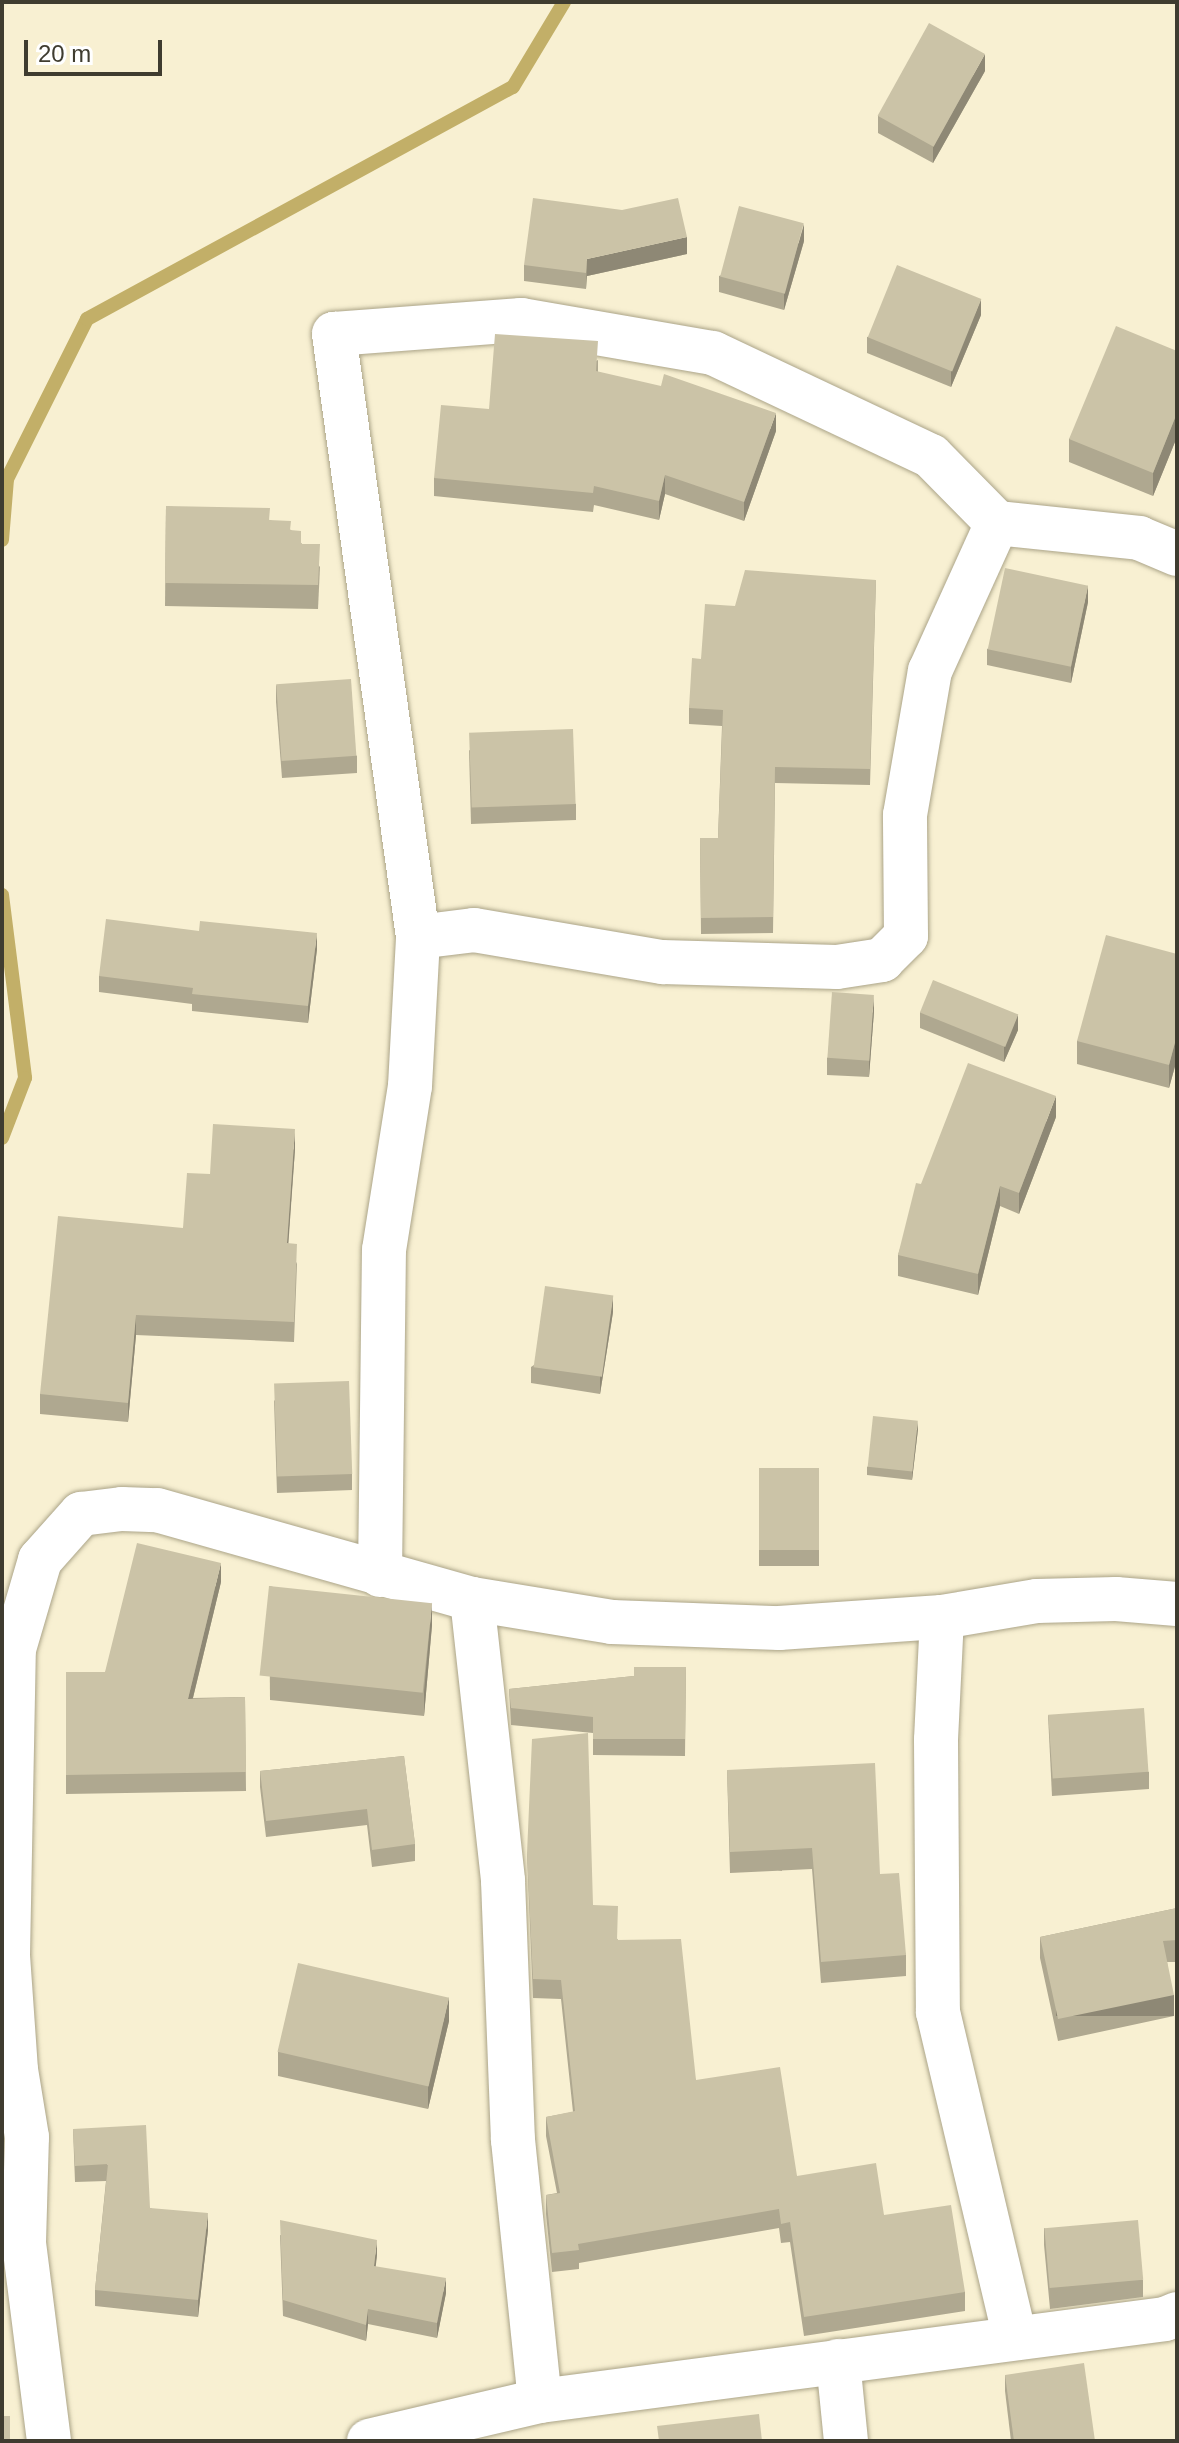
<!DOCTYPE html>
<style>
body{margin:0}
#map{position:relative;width:1179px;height:2443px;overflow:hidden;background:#f8f0d2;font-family:Arial,sans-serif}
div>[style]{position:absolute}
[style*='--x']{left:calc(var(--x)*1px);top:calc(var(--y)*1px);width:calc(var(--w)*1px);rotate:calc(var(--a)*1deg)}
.stream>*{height:14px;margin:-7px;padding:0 7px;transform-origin:7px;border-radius:7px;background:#c2af68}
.roads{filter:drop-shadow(0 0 2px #aba488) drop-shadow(0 0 2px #aba488)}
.minor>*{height:44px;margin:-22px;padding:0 22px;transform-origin:22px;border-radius:22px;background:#fff}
.wall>*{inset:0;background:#afa890;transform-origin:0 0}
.shaded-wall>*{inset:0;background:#8e8875;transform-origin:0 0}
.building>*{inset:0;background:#cbc3a7;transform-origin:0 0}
span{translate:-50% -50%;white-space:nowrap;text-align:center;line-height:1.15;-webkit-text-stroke:8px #fff;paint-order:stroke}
.frame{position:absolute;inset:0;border:4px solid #3f3c30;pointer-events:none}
.scale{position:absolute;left:24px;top:40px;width:138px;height:36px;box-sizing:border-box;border:4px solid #3f3c30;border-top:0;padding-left:10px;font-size:24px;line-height:28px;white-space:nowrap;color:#3f3c30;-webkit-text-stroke:6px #fff;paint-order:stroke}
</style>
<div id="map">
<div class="stream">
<div style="--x:2;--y:540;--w:61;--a:-85.3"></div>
<div style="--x:7;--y:479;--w:179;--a:-63.4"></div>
<div style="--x:87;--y:319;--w:485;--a:-28.6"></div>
<div style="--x:513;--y:87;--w:99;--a:-59"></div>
<div style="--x:2;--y:895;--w:184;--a:82.8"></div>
<div style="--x:25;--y:1078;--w:64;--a:111"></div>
</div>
<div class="roads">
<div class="minor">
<div style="--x:418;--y:937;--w:56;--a:-7.1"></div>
<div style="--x:474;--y:930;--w:191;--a:9.7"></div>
<div style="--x:662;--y:962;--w:175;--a:1.6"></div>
<div style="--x:837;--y:967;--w:46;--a:-8.8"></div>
<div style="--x:882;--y:960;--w:34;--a:-45"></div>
<div style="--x:906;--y:936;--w:121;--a:-90.5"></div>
<div style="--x:905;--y:815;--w:146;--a:-80.2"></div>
<div style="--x:930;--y:671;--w:162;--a:-65.6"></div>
<div style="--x:380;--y:1575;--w:325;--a:-89.3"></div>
<div style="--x:384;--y:1250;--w:166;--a:-81"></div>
<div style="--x:410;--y:1086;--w:149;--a:-86.9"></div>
<div style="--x:418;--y:937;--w:609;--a:-97.93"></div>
<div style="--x:334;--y:334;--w:188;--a:-4.3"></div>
<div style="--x:521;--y:320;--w:195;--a:9.8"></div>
<div style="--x:713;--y:353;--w:241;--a:25.3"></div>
<div style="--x:931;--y:456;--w:94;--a:45.4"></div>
<div style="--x:997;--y:523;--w:143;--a:6"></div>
<div style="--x:1139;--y:538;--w:41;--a:22.8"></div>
<div style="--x:472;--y:1599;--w:284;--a:83.7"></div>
<div style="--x:503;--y:1881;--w:259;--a:87.8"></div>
<div style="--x:513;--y:2140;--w:262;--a:84.1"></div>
<div style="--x:942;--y:1617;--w:123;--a:92.8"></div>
<div style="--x:936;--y:1740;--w:272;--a:89.6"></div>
<div style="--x:938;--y:2012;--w:334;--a:76.7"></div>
<div style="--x:838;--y:2361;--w:80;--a:84.3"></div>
<div style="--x:49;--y:2441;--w:200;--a:-97.2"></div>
<div style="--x:24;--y:2243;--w:106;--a:-88.4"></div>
<div style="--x:27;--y:2137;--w:68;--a:-99.3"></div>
<div style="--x:16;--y:2070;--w:115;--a:-94"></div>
<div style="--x:8;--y:1955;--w:306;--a:-88.9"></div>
<div style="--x:14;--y:1649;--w:93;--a:-73.7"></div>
<div style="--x:40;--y:1560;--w:62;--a:-48.3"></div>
<div style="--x:81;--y:1514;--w:41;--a:-7"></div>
<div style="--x:122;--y:1509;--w:35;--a:2"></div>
<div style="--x:157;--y:1510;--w:327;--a:15.8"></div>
<div style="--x:472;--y:1599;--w:142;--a:9.3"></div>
<div style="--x:612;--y:1622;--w:167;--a:2.1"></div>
<div style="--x:779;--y:1628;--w:163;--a:-3.9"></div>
<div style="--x:942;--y:1617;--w:96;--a:-9.6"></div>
<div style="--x:1037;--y:1601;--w:79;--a:-1.5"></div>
<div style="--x:1116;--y:1599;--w:61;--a:4.7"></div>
<div style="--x:369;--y:2441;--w:176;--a:-13.2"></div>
<div style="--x:540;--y:2401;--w:630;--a:-7.47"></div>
<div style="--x:1165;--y:2319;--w:13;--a:-23"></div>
</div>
</div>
<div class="wall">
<div style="clip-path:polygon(985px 71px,933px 163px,878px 133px,878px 116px)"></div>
<div style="clip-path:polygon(804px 241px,784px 310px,719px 292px,719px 276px)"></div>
<div style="clip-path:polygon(687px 254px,587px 276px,586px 289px,524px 281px,524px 265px)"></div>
<div style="clip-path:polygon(981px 315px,951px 387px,867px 353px,867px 337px)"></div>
<div style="clip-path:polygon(1177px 351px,1177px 437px,1153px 496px,1069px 462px,1069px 439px)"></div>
<div style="clip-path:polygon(598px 360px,598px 372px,776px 431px,744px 521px,665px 494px,659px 520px,594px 505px,593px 512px,434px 496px,434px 478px,489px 409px)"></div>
<div style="clip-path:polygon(166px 506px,270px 520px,291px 530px,320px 567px,318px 609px,165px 606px)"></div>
<div style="clip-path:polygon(876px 580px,870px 785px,775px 783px,773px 933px,701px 934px,700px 838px,718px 838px,722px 726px,689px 724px,689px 708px,701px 659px,735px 606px)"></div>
<div style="clip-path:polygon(1088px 602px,1071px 683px,987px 665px,987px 649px)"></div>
<div style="clip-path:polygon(276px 685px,357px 756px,357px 773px,282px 778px,276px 702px)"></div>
<div style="clip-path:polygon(469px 750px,576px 804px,576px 820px,471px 824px)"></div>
<div style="clip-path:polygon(199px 931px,317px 949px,308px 1023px,192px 1011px,192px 1004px,99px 992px,99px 976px)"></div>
<div style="clip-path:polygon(1177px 954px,1177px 1059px,1169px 1088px,1077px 1064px,1077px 1041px)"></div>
<div style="clip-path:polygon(874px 1011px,869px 1077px,827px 1075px,827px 1058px)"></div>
<div style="clip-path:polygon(920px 1012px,1018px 1030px,1004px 1062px,920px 1028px)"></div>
<div style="clip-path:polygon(1056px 1117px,1019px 1214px,1000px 1206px,978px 1295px,898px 1276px,898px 1255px,921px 1184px)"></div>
<div style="clip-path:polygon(295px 1149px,288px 1243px,297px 1264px,294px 1342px,136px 1335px,128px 1422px,40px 1414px,40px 1394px,183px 1228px,210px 1174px)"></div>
<div style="clip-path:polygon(613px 1312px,600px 1394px,531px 1383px,531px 1367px)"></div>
<div style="clip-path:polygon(274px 1400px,352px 1474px,352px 1490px,277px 1493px)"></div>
<div style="clip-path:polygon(918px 1429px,912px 1480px,867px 1475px,867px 1467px)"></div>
<div style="left:759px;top:1468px;width:60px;height:98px"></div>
<div style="clip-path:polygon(221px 1582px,193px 1698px,245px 1697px,246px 1791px,66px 1794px,66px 1672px,105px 1672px)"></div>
<div style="clip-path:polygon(269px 1586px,432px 1625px,424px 1716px,270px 1700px)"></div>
<div style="clip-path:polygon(686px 1667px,685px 1756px,593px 1755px,593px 1733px,511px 1725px,509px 1689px,634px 1676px)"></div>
<div style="clip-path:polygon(1048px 1715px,1149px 1772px,1149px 1789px,1052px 1796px)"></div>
<div style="clip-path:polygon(404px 1756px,415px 1844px,415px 1861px,372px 1867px,367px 1825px,266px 1837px,260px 1787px,260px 1771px)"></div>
<div style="clip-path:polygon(727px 1770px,880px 1874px,906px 1955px,906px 1976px,821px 1983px,812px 1869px,730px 1873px)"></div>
<div style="clip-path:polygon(527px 1853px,593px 1905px,618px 1940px,696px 2080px,797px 2176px,884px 2215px,965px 2292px,965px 2311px,804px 2336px,790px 2242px,781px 2243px,779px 2228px,579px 2263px,579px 2269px,552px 2272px,546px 2214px,546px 2195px,557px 2193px,546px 2136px,546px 2117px,573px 2112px,561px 1999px,533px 1998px)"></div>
<div style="clip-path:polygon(1177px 1908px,1177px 1962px,1167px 1962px,1174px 2016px,1058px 2041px,1040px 1958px,1040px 1937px)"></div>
<div style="clip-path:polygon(449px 2021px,428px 2109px,278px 2076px,278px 2052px)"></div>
<div style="clip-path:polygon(73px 2129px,150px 2208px,208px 2230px,198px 2317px,95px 2306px,95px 2290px,106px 2181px,75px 2182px)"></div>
<div style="clip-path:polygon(1044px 2228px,1143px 2280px,1143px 2297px,1050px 2309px,1044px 2245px)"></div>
<div style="clip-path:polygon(280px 2235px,377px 2255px,375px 2267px,446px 2293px,437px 2338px,368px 2324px,366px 2341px,283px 2316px)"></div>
<div style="clip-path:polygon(1005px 2375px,1095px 2441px,1011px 2441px,1005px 2391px)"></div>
</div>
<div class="shaded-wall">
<div style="clip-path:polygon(985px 54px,985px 71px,933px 163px,933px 147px)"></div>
<div style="clip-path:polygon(804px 224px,804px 241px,784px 310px,784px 293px)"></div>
<div style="clip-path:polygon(687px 237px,687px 254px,587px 276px,586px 289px,587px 259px)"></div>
<div style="clip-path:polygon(981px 299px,981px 315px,951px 387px,951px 371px)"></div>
<div style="clip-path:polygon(776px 413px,776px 431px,744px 521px,744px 502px)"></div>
<div style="clip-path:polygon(1177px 413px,1177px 437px,1153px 496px,1153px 473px)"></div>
<div style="clip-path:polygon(665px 475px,665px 494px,659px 520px,659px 501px)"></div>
<div style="clip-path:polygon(1088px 585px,1088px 602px,1071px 683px,1071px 667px)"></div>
<div style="clip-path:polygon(317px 933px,317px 949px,308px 1023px,308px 1006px)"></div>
<div style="clip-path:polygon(874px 995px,874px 1011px,869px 1077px,869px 1061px)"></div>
<div style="clip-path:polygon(1018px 1014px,1018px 1030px,1004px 1062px,1004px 1046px)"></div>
<div style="clip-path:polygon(1177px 1035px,1177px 1059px,1169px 1088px,1169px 1065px)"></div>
<div style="clip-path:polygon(1056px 1096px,1056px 1117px,1019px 1214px,1019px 1193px)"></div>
<div style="clip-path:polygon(295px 1129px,295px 1149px,287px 1263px,287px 1243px)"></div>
<div style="clip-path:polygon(1000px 1186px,1000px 1206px,978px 1295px,978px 1274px)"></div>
<div style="clip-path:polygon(613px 1296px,613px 1312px,600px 1394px,600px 1378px)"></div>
<div style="clip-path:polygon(136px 1315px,136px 1335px,128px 1422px,128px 1403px)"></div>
<div style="clip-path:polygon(918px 1421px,918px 1429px,912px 1480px,912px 1471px)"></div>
<div style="clip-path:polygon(221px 1563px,221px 1582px,188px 1718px,188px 1699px)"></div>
<div style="clip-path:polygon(432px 1602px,432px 1625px,424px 1716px,424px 1692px)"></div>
<div style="left:1174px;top:1995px;width:21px;height:118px;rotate:90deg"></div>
<div style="clip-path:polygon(449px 1997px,449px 2021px,428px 2109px,428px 2086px)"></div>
<div style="clip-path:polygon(208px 2213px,208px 2230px,198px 2317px,198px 2300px)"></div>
<div style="clip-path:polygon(377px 2240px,377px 2255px,374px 2282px,374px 2266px)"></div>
<div style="clip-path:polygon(446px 2278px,446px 2293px,437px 2338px,437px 2323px)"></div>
<div style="clip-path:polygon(368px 2309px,368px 2324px,366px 2341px,366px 2325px)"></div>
</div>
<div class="building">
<div style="left:929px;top:23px;width:64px;height:106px;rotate:29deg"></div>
<div style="clip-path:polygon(533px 198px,622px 210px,678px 198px,687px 237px,587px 259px,586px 273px,524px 265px)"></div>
<div style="left:739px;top:206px;width:67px;height:73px;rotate:15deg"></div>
<div style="left:897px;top:265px;width:91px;height:78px;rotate:22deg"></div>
<div style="clip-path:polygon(1116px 326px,1177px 351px,1177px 413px,1153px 473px,1069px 439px)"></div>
<div style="clip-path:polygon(495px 334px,598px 341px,596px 371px,661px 386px,664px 374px,776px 413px,744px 502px,665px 475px,659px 501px,594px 486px,593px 493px,434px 478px,441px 405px,489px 409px)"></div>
<div style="clip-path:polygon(166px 506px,270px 508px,269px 520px,291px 521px,290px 530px,301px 531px,301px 544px,320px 544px,318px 585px,165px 583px)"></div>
<div style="left:1005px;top:568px;width:85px;height:83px;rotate:12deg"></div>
<div style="clip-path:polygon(745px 570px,876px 580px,870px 769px,775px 767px,773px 917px,701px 918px,700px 838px,718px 838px,723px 710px,689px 708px,692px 658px,701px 659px,705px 604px,735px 606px)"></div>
<div style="left:351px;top:679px;width:77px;height:75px;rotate:86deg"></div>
<div style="left:573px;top:729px;width:75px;height:104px;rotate:88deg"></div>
<div style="clip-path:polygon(106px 919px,199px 931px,200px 921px,317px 933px,308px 1006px,192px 994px,193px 988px,99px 976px)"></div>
<div style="clip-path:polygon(1106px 935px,1177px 954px,1177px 1035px,1169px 1065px,1077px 1041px)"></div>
<div style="left:933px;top:980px;width:92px;height:35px;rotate:22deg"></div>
<div style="left:832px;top:992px;width:42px;height:66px;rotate:4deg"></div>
<div style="clip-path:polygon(968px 1063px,1056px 1096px,1019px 1193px,1000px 1186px,978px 1274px,898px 1255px,916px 1183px,921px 1184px)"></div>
<div style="clip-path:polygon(213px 1124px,295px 1129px,287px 1243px,297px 1244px,294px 1322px,136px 1315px,128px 1403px,40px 1394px,58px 1216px,183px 1228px,187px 1173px,210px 1174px)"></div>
<div style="left:545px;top:1286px;width:69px;height:82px;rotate:8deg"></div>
<div style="left:349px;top:1381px;width:93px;height:75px;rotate:88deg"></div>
<div style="left:873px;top:1416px;width:45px;height:51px;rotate:6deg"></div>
<div style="left:759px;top:1468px;width:60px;height:82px"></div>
<div style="clip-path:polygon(137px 1543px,221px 1563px,188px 1699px,245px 1697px,246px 1772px,66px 1775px,66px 1672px,105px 1672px)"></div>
<div style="left:269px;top:1586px;width:164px;height:90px;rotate:6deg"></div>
<div style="clip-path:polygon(634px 1667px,686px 1667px,685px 1739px,593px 1739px,593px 1717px,511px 1708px,509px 1689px,634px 1676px)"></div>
<div style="left:1144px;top:1708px;width:64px;height:96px;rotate:86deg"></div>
<div style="clip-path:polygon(588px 1733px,593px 1905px,618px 1906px,617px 1940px,681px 1939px,696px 2080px,780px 2067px,797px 2176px,876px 2163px,884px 2215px,951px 2205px,965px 2292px,804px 2317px,790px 2222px,781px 2224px,779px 2209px,578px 2244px,579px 2250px,552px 2253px,546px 2195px,560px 2193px,546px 2117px,575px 2111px,561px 1980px,533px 1979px,527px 1853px,532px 1739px)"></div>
<div style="clip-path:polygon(404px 1756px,415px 1844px,372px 1850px,367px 1809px,266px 1821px,260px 1771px)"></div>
<div style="clip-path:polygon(875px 1763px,880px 1874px,899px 1873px,906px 1955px,821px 1962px,812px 1848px,730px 1852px,727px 1770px)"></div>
<div style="clip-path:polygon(1177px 1908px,1177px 1940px,1163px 1941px,1174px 1995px,1058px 2019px,1040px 1937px)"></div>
<div style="left:298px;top:1963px;width:155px;height:91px;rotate:13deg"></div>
<div style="clip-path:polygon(146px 2125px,150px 2208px,208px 2213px,198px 2300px,95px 2290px,108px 2164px,75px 2166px,73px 2129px)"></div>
<div style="clip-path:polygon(280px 2220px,377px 2240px,374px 2266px,446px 2278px,437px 2323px,368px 2309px,366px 2325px,283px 2300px)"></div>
<div style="left:1138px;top:2220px;width:60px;height:94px;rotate:85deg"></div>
<div style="clip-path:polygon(1084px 2363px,1095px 2441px,1014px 2441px,1005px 2375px)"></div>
<div style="clip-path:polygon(759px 2414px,762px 2441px,659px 2441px,657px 2426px)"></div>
<div style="left:2px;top:2416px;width:8px;height:25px"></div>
</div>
<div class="frame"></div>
<div class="scale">20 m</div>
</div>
